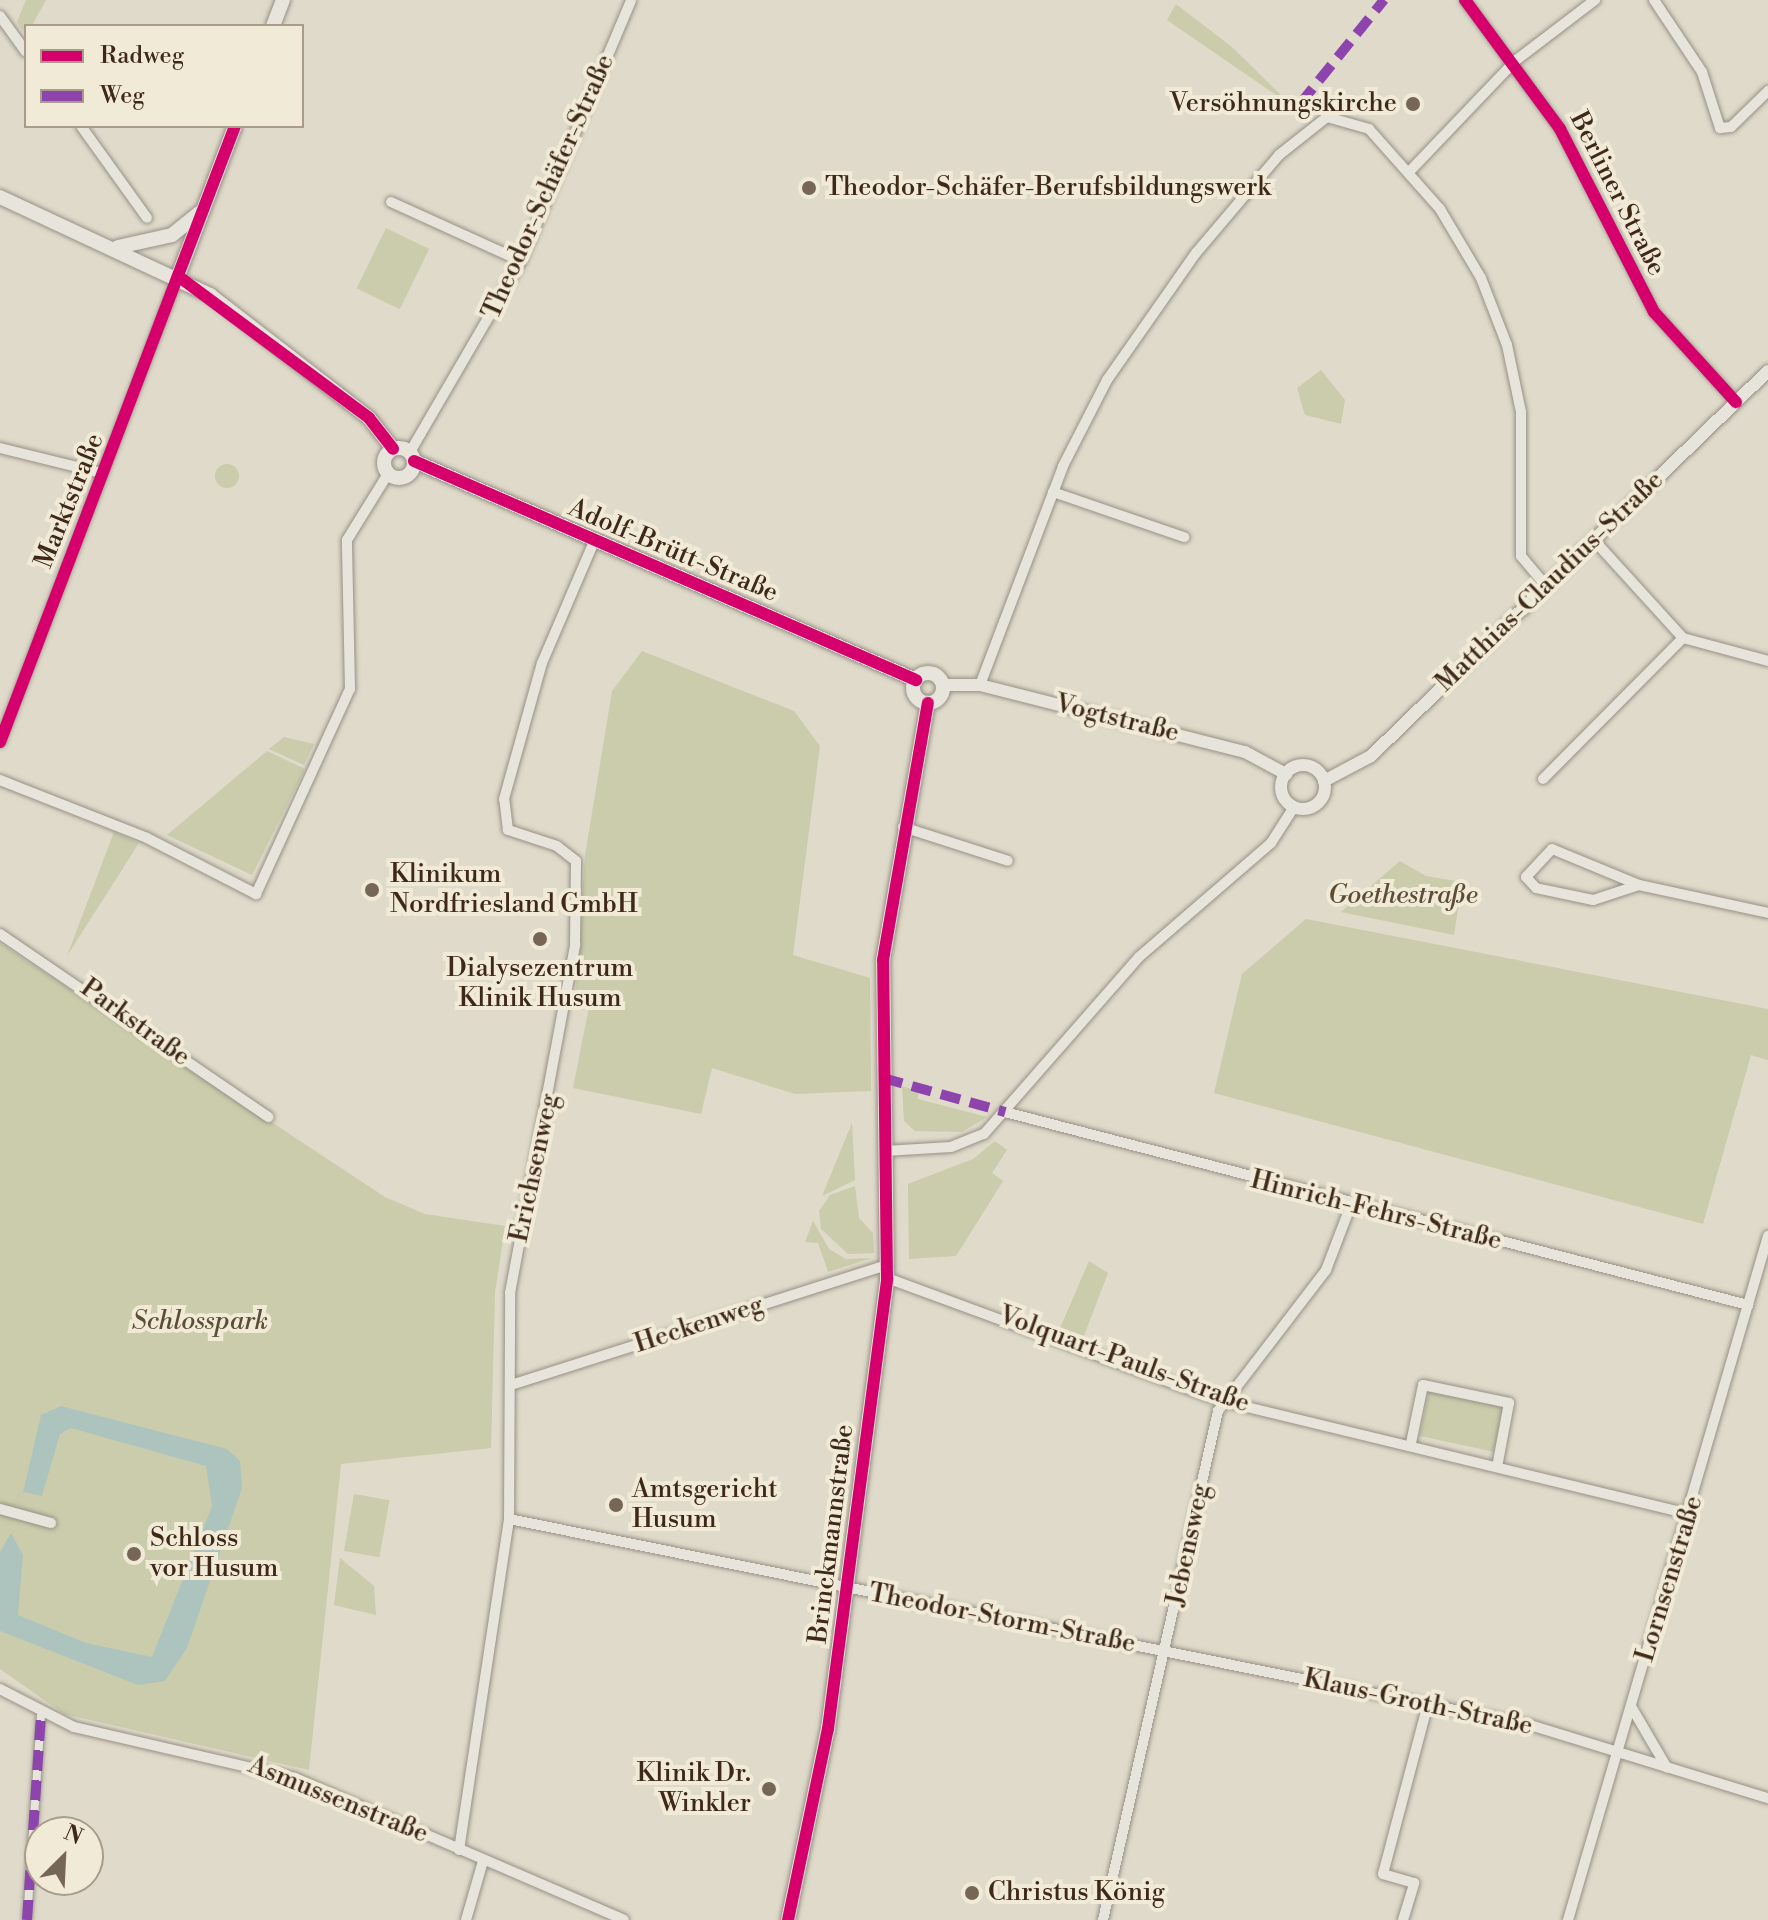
<!DOCTYPE html>
<meta charset="utf-8">
<style>
body{margin:0}
#map{position:relative;width:1768px;height:1920px;overflow:hidden;background:#dfdaca;font-family:"Libre Bodoni",serif}
div>[style]{position:absolute}
[style*='--x']{left:calc(var(--x)*1px);top:calc(var(--y)*1px);width:calc(var(--w)*1px);rotate:calc(var(--a)*1deg)}
.green>*{inset:0;background:#caccab;transform-origin:0 0}
.round{border-radius:50%}
.water>*{inset:0;background:#adc4be}
.roads{filter:drop-shadow(0 0 2px #979186) drop-shadow(0 0 2px #979186)}
.pedestrian>*{height:8px;margin:-4px;padding:0 4px;transform-origin:4px;border-radius:4px;background:#e7e4dc}
.minor>*{height:10px;margin:-5px;padding:0 5px;transform-origin:5px;border-radius:5px;background:#e7e4dc}
.tertiary>*{height:12px;margin:-6px;padding:0 6px;transform-origin:6px;border-radius:6px;background:#e7e4dc}
.tertiary>.ring{margin:-6px;padding:0;box-sizing:content-box;background:none;border:12px solid #e7e4dc;border-radius:50%}
.secondary>*{height:14px;margin:-7px;padding:0 7px;transform-origin:7px;border-radius:7px;background:#e7e4dc}
.secondary>.ring{margin:-7px;padding:0;box-sizing:content-box;background:none;border:14px solid #e7e4dc;border-radius:50%}
.quiet>*{height:10px;margin-top:-5px;transform-origin:0;background:repeating-linear-gradient(90deg,#8e44ad 0 20px,transparent 0 30px)}
.cycleway>*{height:12px;margin:-6px;padding:0 6px;transform-origin:6px;border-radius:6px;background:#d6006c}
.dots>*{width:22px;height:22px;translate:-50% -50%;box-sizing:border-box;border:4px solid #f0ead7;border-radius:50%}
span{translate:-50% -50%;white-space:nowrap;text-align:center;line-height:1.15;-webkit-text-stroke:8px #f0ead7;paint-order:stroke}
.poi-label{font-size:26px;color:#3e2817}
.right{translate:-100% -50%;text-align:right}
.left{translate:0 -50%;text-align:left}
.street-label{font-size:26px;color:#3e2817}
.park-label{font-size:26px;color:#5c4e36;font-style:italic}
.legend{position:absolute;left:24px;top:24px;width:280px;height:104px;box-sizing:border-box;background:#f0ead7;border:2px solid #a99c8a;margin:0;padding:10px 14px;list-style:none;font-size:24px;color:#3e2817}
.legend li{display:flex;align-items:center;gap:16px;height:40px}
.legend b{width:40px;border:2px solid #a99c8a}
.north{position:absolute;left:24px;top:1816px;width:80px;height:80px;box-sizing:border-box;background:#f0ead7;border:2px solid #a99c8a;border-radius:50%;rotate:24deg;font-size:22px;font-weight:700;line-height:32px;text-align:center;color:#3e2817}
.north::after{content:'';display:block;margin:auto;width:28px;height:36px;background:#766656;clip-path:polygon(50% 0,100% 100%,50% 72%,0 100%)}
</style>
<div id="map">
<div class="green">
<div style="clip-path:polygon(26px 0,46px 0,26px 36px,17px 22px)"></div>
<div style="clip-path:polygon(1176px 4px,1232px 47px,1292px 106px,1167px 20px)"></div>
<div style="left:386px;top:228px;width:48px;height:67px;rotate:26deg"></div>
<div style="clip-path:polygon(1321px 370px,1345px 400px,1341px 424px,1305px 415px,1297px 388px)"></div>
<div class="round" style="left:215px;top:464px;width:24px;height:24px"></div>
<div style="clip-path:polygon(642px 651px,794px 711px,820px 746px,793px 955px,870px 978px,871px 1091px,795px 1094px,712px 1068px,701px 1114px,573px 1088px,589px 1007px,575px 1005px,585px 856px,612px 691px)"></div>
<div style="clip-path:polygon(284px 737px,314px 744px,304px 765px,269px 749px)"></div>
<div style="clip-path:polygon(267px 751px,305px 769px,252px 875px,167px 835px)"></div>
<div style="clip-path:polygon(114px 832px,139px 843px,67px 956px)"></div>
<div style="clip-path:polygon(1400px 861px,1426px 876px,1462px 882px,1454px 935px,1341px 912px)"></div>
<div style="clip-path:polygon(1306px 919px,1768px 1009px,1768px 1060px,1751px 1055px,1703px 1224px,1214px 1093px,1242px 974px)"></div>
<div style="clip-path:polygon(0 943px,385px 1197px,425px 1214px,505px 1226px,495px 1293px,491px 1448px,341px 1464px,309px 1770px,64px 1714px,0 1669px)"></div>
<div style="clip-path:polygon(902px 1086px,918px 1091px,918px 1099px,987px 1117px,962px 1132px,915px 1131px,904px 1121px)"></div>
<div style="clip-path:polygon(852px 1123px,855px 1180px,822px 1196px)"></div>
<div style="clip-path:polygon(995px 1141px,1007px 1150px,992px 1173px,1003px 1181px,956px 1256px,909px 1259px,908px 1184px,973px 1159px)"></div>
<div style="clip-path:polygon(855px 1186px,859px 1218px,873px 1233px,874px 1253px,848px 1254px,821px 1229px,819px 1211px,830px 1195px)"></div>
<div style="clip-path:polygon(813px 1221px,829px 1249px,846px 1259px,872px 1258px,828px 1272px,818px 1243px,805px 1242px)"></div>
<div style="clip-path:polygon(1089px 1261px,1108px 1273px,1083px 1338px,1060px 1328px)"></div>
<div style="left:1429px;top:1391px;width:76px;height:46px;rotate:12deg"></div>
<div style="left:354px;top:1494px;width:36px;height:58px;rotate:10deg"></div>
<div style="clip-path:polygon(340px 1558px,374px 1586px,376px 1615px,334px 1605px)"></div>
</div>
<div class="water">
<div style="clip-path:polygon(61px 1406px,227px 1449px,240px 1461px,242px 1488px,187px 1648px,165px 1681px,138px 1685px,0 1631px,0 1552px,11px 1533px,23px 1555px,18px 1615px,86px 1643px,152px 1657px,212px 1506px,206px 1466px,71px 1428px,60px 1434px,42px 1496px,23px 1492px,41px 1415px)"></div>
</div>
<div class="roads">
<div class="pedestrian">
<div style="--x:27;--y:1920;--w:205;--a:-86.1"></div>
</div>
<div class="minor">
<div style="--x:1465;--y:0;--w:160;--a:53.6"></div>
<div style="--x:1560;--y:129;--w:206;--a:62.8"></div>
<div style="--x:1654;--y:312;--w:122;--a:47.7"></div>
<div style="--x:1654;--y:0;--w:87;--a:56.3"></div>
<div style="--x:1702;--y:72;--w:59;--a:72.2"></div>
<div style="--x:1720;--y:128;--w:11;--a:-5"></div>
<div style="--x:1731;--y:127;--w:52;--a:-44.2"></div>
<div style="--x:0;--y:16;--w:44;--a:54.2"></div>
<div style="--x:81;--y:126;--w:113;--a:54.3"></div>
<div style="--x:1409;--y:172;--w:153;--a:-46.3"></div>
<div style="--x:1515;--y:61;--w:101;--a:-37.3"></div>
<div style="--x:391;--y:202;--w:143;--a:24.4"></div>
<div style="--x:0;--y:448;--w:105;--a:13.8"></div>
<div style="--x:410;--y:452;--w:221;--a:-59.8"></div>
<div style="--x:521;--y:261;--w:283;--a:-67.1"></div>
<div style="--x:1053;--y:492;--w:139;--a:19"></div>
<div style="--x:1593;--y:539;--w:134;--a:47.7"></div>
<div style="--x:1683;--y:638;--w:88;--a:15.1"></div>
<div style="--x:980;--y:685;--w:234;--a:-69.2"></div>
<div style="--x:1063;--y:466;--w:97;--a:-62.9"></div>
<div style="--x:1107;--y:380;--w:155;--a:-55"></div>
<div style="--x:1196;--y:253;--w:128;--a:-49.7"></div>
<div style="--x:1279;--y:155;--w:61;--a:-38.4"></div>
<div style="--x:1327;--y:117;--w:44;--a:15.9"></div>
<div style="--x:1369;--y:129;--w:107;--a:48.4"></div>
<div style="--x:1440;--y:209;--w:80;--a:59.3"></div>
<div style="--x:1481;--y:278;--w:72;--a:68.8"></div>
<div style="--x:1507;--y:345;--w:68;--a:78.2"></div>
<div style="--x:1521;--y:412;--w:144;--a:90"></div>
<div style="--x:1521;--y:556;--w:39;--a:50"></div>
<div style="--x:0;--y:742;--w:499;--a:-69.1"></div>
<div style="--x:1543;--y:779;--w:199;--a:-45.2"></div>
<div style="--x:0;--y:780;--w:158;--a:21.5"></div>
<div style="--x:147;--y:838;--w:123;--a:27.2"></div>
<div style="--x:256;--y:894;--w:226;--a:-65.4"></div>
<div style="--x:350;--y:689;--w:149;--a:-91.2"></div>
<div style="--x:347;--y:540;--w:78;--a:-58.2"></div>
<div style="--x:903;--y:827;--w:110;--a:17.9"></div>
<div style="--x:1639;--y:885;--w:48;--a:161.9"></div>
<div style="--x:1593;--y:900;--w:58;--a:-168.1"></div>
<div style="--x:1536;--y:888;--w:15;--a:-132"></div>
<div style="--x:1526;--y:877;--w:38;--a:-47"></div>
<div style="--x:1552;--y:849;--w:94;--a:22.5"></div>
<div style="--x:1639;--y:885;--w:132;--a:12.2"></div>
<div style="--x:0;--y:934;--w:325;--a:34.3"></div>
<div style="--x:1005;--y:1112;--w:768;--a:14.56"></div>
<div style="--x:885;--y:1151;--w:66;--a:-3.5"></div>
<div style="--x:951;--y:1147;--w:35;--a:-22"></div>
<div style="--x:984;--y:1134;--w:235;--a:-48.8"></div>
<div style="--x:1139;--y:957;--w:174;--a:-40.8"></div>
<div style="--x:1271;--y:843;--w:43;--a:-57.4"></div>
<div style="--x:887;--y:1278;--w:357;--a:20.2"></div>
<div style="--x:1222;--y:1401;--w:480;--a:13.6"></div>
<div style="--x:511;--y:1385;--w:396;--a:-17.7"></div>
<div style="--x:1411;--y:1443;--w:59;--a:-78.3"></div>
<div style="--x:1423;--y:1385;--w:88;--a:11.8"></div>
<div style="--x:1509;--y:1403;--w:60;--a:100.6"></div>
<div style="--x:0;--y:1509;--w:53;--a:15.4"></div>
<div style="--x:509;--y:1519;--w:1042;--a:11.41"></div>
<div style="--x:1530;--y:1725;--w:249;--a:17.1"></div>
<div style="--x:0;--y:1689;--w:83;--a:27.2"></div>
<div style="--x:74;--y:1727;--w:227;--a:13"></div>
<div style="--x:295;--y:1778;--w:358;--a:23.3"></div>
<div style="--x:1632;--y:1708;--w:69;--a:59.7"></div>
<div style="--x:459;--y:1850;--w:335;--a:-81.4"></div>
<div style="--x:509;--y:1519;--w:226;--a:-89.7"></div>
<div style="--x:510;--y:1293;--w:355;--a:-79.4"></div>
<div style="--x:575;--y:944;--w:83;--a:-89.3"></div>
<div style="--x:576;--y:861;--w:24;--a:-142"></div>
<div style="--x:557;--y:846;--w:52;--a:-161.9"></div>
<div style="--x:508;--y:830;--w:31;--a:-97"></div>
<div style="--x:504;--y:799;--w:141;--a:-74.4"></div>
<div style="--x:542;--y:663;--w:129;--a:-66.8"></div>
<div style="--x:466;--y:1920;--w:61;--a:-73.9"></div>
<div style="--x:1103;--y:1920;--w:522;--a:-77.27"></div>
<div style="--x:1218;--y:1411;--w:178;--a:-52.5"></div>
<div style="--x:1326;--y:1270;--w:70;--a:-69"></div>
<div style="--x:1403;--y:1920;--w:39;--a:-73"></div>
<div style="--x:1414;--y:1883;--w:32;--a:-164"></div>
<div style="--x:1383;--y:1874;--w:176;--a:-75.2"></div>
<div style="--x:1568;--y:1920;--w:713;--a:-73.7"></div>
</div>
<div class="tertiary">
<div style="--x:943;--y:685;--w:37;--a:0"></div>
<div style="--x:980;--y:685;--w:273;--a:14.2"></div>
<div style="--x:1245;--y:752;--w:47;--a:28.2"></div>
<div class="ring" style="left:1281px;top:765px;width:32px;height:32px"></div>
<div style="--x:1324;--y:781;--w:53;--a:-28"></div>
<div style="--x:1371;--y:756;--w:553;--a:-44.12"></div>
</div>
<div class="secondary">
<div style="--x:273;--y:26;--w:28;--a:-69"></div>
<div style="--x:0;--y:197;--w:232;--a:25"></div>
<div style="--x:210;--y:295;--w:201;--a:37.7"></div>
<div style="--x:369;--y:418;--w:39;--a:52"></div>
<div style="--x:118;--y:247;--w:55;--a:-12.5"></div>
<div style="--x:172;--y:235;--w:35;--a:-39"></div>
<div style="--x:178;--y:276;--w:160;--a:-69.2"></div>
<div class="ring" style="left:384px;top:448px;width:16px;height:16px"></div>
<div style="--x:414;--y:461;--w:548;--a:23.57"></div>
<div class="ring" style="left:913px;top:673px;width:16px;height:16px"></div>
<div style="--x:788;--y:1920;--w:195;--a:-78.2"></div>
<div style="--x:828;--y:1729;--w:455;--a:-82.5"></div>
<div style="--x:887;--y:1278;--w:318;--a:-90.7"></div>
<div style="--x:883;--y:960;--w:261;--a:-80.1"></div>
</div>
</div>
<div class="quiet">
<div style="--x:1300;--y:104;--w:134;--a:-51.1"></div>
<div style="--x:883;--y:1078;--w:127;--a:15.6"></div>
<div style="--x:27;--y:1920;--w:205;--a:-86.1"></div>
</div>
<div class="cycleway">
<div style="--x:1465;--y:0;--w:160;--a:53.6"></div>
<div style="--x:1560;--y:129;--w:206;--a:62.8"></div>
<div style="--x:1654;--y:312;--w:122;--a:47.7"></div>
<div style="--x:178;--y:276;--w:238;--a:36.6"></div>
<div style="--x:369;--y:418;--w:39;--a:52"></div>
<div style="--x:414;--y:461;--w:548;--a:23.57"></div>
<div style="--x:0;--y:742;--w:659;--a:-69.12"></div>
<div style="--x:788;--y:1920;--w:195;--a:-78.2"></div>
<div style="--x:828;--y:1729;--w:455;--a:-82.5"></div>
<div style="--x:887;--y:1278;--w:318;--a:-90.7"></div>
<div style="--x:883;--y:960;--w:261;--a:-80.1"></div>
</div>
<div class="dots">
<div style="left:1413px;top:104px;background:#766656"></div>
<div style="left:809px;top:188px;background:#766656"></div>
<div style="left:372px;top:890px;background:#766656"></div>
<div style="left:540px;top:939px;background:#766656"></div>
<div style="left:616px;top:1505px;background:#766656"></div>
<div style="left:134px;top:1554px;background:#766656"></div>
<div style="left:769px;top:1789px;background:#766656"></div>
<div style="left:972px;top:1893px;background:#766656"></div>
</div>
<div class="poi-label">
<span class="right" style="left:1397px;top:104px">Versöhnungskirche</span>
<span class="left" style="left:825px;top:188px">Theodor-Schäfer-Berufsbildungswerk</span>
<span class="left" style="left:390px;top:890px">Klinikum<br>Nordfriesland GmbH</span>
<span style="left:540px;top:984px">Dialysezentrum<br>Klinik Husum</span>
<span class="left" style="left:632px;top:1505px">Amtsgericht<br>Husum</span>
<span class="left" style="left:150px;top:1554px">Schloss<br>vor Husum</span>
<span class="right" style="left:751px;top:1789px">Klinik Dr.<br>Winkler</span>
<span class="left" style="left:988px;top:1893px">Christus König</span>
</div>
<div class="street-label">
<span style="left:549px;top:187px;rotate:-66deg">Theodor-Schäfer-Straße</span>
<span style="left:1617px;top:194px;rotate:63deg">Berliner Straße</span>
<span style="left:70px;top:501px;rotate:-68deg">Marktstraße</span>
<span style="left:673px;top:551px;rotate:23deg">Adolf-Brütt-Straße</span>
<span style="left:1550px;top:582px;rotate:-44deg">Matthias-Claudius-Straße</span>
<span style="left:1117px;top:719px;rotate:14deg">Vogtstraße</span>
<span style="left:135px;top:1023px;rotate:36deg">Parkstraße</span>
<span style="left:535px;top:1168px;rotate:-78deg">Erichsenweg</span>
<span style="left:1376px;top:1211px;rotate:14deg">Hinrich-Fehrs-Straße</span>
<span style="left:699px;top:1325px;rotate:-18deg">Heckenweg</span>
<span style="left:1124px;top:1360px;rotate:20deg">Volquart-Pauls-Straße</span>
<span style="left:832px;top:1534px;rotate:-83deg">Brinckmannstraße</span>
<span style="left:1189px;top:1545px;rotate:-78deg">Jebensweg</span>
<span style="left:1670px;top:1579px;rotate:-73deg">Lornsenstraße</span>
<span style="left:1002px;top:1619px;rotate:11deg">Theodor-Storm-Straße</span>
<span style="left:1418px;top:1703px;rotate:12deg">Klaus-Groth-Straße</span>
<span style="left:338px;top:1800px;rotate:22deg">Asmussenstraße</span>
</div>
<div class="park-label">
<span style="left:1403px;top:896px">Goethestraße</span>
<span style="left:200px;top:1322px">Schlosspark</span>
</div>
<ul class="legend">
<li><b style="height:10px;background:#d6006c"></b>Radweg</li>
<li><b style="height:10px;background:#8e44ad"></b>Weg</li>
</ul>
<div class="north">N</div>
</div>
